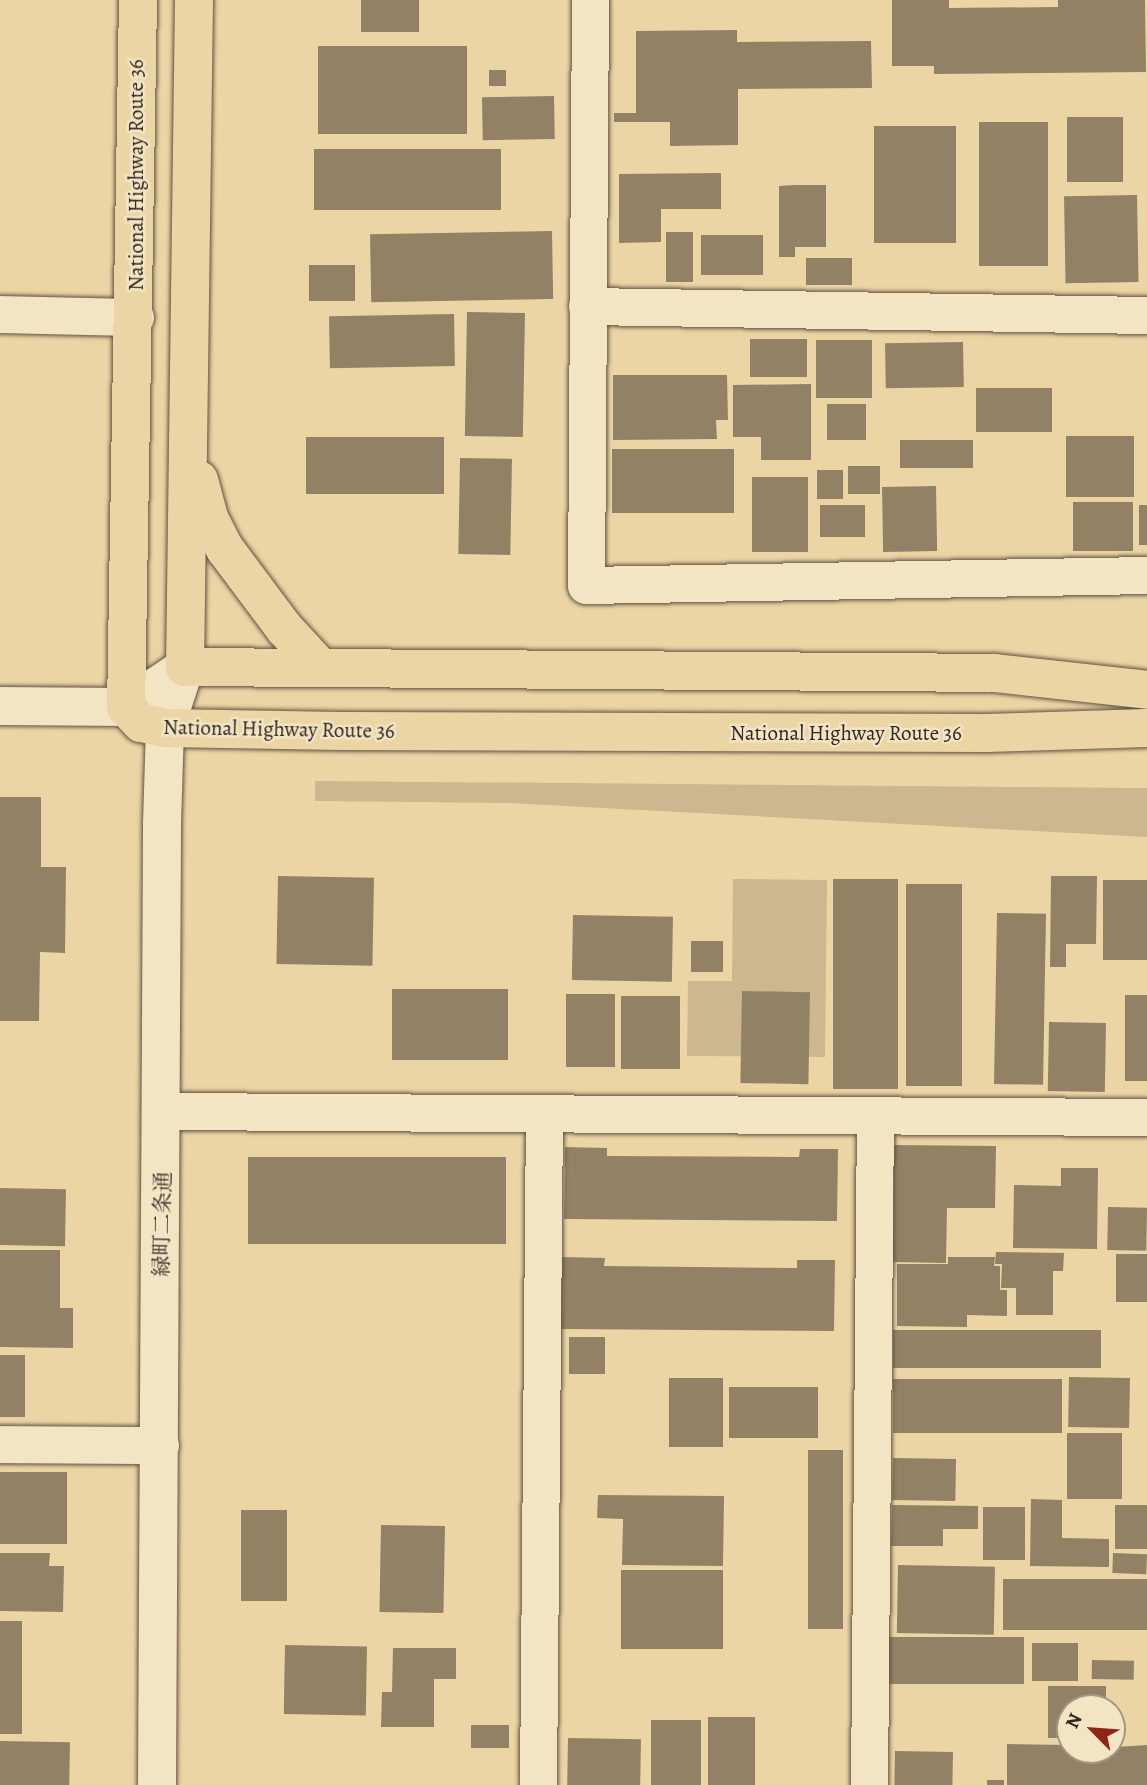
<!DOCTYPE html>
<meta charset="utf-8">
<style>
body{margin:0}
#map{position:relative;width:1147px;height:1785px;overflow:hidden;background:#ecd5a5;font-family:Alegreya,"Noto Serif JP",serif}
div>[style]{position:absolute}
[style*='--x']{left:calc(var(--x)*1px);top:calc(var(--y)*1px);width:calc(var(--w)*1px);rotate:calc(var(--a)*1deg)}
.green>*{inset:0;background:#ccb78e}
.building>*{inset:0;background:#928165;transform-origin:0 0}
.roads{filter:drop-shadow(0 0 2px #605241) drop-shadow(0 0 2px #605241)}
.street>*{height:37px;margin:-18.5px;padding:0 18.5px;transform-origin:18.5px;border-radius:18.5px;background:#f3e4c4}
.secondary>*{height:38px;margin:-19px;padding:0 19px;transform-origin:19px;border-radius:19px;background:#f3e4c4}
.highway>*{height:38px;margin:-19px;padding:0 19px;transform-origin:19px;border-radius:19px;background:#ecd5a5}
span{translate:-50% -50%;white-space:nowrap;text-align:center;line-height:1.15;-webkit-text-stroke:5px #f3e4c4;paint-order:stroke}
.street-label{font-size:21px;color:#312620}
.north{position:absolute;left:1056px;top:1694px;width:70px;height:70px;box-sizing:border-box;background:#f3e4c4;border:2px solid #a59882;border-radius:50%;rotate:295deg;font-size:19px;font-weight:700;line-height:28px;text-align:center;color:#312620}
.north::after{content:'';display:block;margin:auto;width:24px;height:32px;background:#8f2418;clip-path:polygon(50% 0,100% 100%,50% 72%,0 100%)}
</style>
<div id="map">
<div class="green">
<div style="clip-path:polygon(315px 781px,1147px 788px,1147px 837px,509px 803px,315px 801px)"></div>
<div style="clip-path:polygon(733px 879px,827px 880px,825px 1057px,687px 1056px,688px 981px,732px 981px)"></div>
</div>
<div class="building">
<div style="left:361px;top:0;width:58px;height:32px"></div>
<div style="clip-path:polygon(892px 0,949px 0,949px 8px,1058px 7px,1058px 0,1145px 0,1146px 72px,934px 74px,934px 66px,892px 66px)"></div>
<div style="clip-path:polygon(737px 30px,737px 42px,871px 41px,872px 88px,738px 89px,738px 145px,670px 146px,670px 122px,614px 122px,614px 113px,636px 113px,636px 31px)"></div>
<div style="left:467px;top:46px;width:88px;height:149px;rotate:90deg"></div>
<div style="left:489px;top:70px;width:17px;height:16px"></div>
<div style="left:554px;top:96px;width:43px;height:72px;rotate:89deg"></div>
<div style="left:1123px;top:117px;width:65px;height:56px;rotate:90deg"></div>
<div style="left:979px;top:122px;width:69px;height:144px"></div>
<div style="left:956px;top:126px;width:117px;height:82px;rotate:90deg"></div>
<div style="left:501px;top:149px;width:61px;height:187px;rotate:90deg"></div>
<div style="clip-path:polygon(721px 173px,721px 209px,661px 209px,661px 242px,619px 243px,619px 174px)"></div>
<div style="clip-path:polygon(795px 185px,826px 185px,826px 247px,795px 247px,795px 257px,779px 257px,779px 186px)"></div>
<div style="left:1137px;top:195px;width:87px;height:73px;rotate:89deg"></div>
<div style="left:552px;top:231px;width:68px;height:182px;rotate:89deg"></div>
<div style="left:693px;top:232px;width:50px;height:27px;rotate:90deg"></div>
<div style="left:701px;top:235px;width:62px;height:40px"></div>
<div style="left:806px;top:258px;width:46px;height:27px"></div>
<div style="left:309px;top:265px;width:46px;height:36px"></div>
<div style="left:467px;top:312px;width:58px;height:124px;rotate:1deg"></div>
<div style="left:454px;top:314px;width:52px;height:125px;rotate:89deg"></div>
<div style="left:750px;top:339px;width:57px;height:38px"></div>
<div style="left:816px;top:340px;width:56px;height:58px"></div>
<div style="left:963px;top:342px;width:45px;height:78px;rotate:89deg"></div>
<div style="clip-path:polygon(613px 375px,727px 375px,728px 420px,716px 420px,717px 439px,613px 440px)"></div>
<div style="clip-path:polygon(811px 384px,811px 460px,761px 460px,761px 437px,733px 437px,733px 385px)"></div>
<div style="left:1052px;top:388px;width:44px;height:76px;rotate:90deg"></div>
<div style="left:827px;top:404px;width:39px;height:36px"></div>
<div style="left:1066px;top:436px;width:68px;height:61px"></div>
<div style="left:306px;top:437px;width:138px;height:57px"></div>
<div style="left:973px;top:440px;width:28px;height:73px;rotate:90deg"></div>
<div style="left:734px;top:449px;width:64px;height:122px;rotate:90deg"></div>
<div style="left:460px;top:458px;width:52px;height:96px;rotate:1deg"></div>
<div style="left:848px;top:466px;width:32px;height:28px"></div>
<div style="left:817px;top:470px;width:26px;height:29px"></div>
<div style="left:752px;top:477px;width:56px;height:75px"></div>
<div style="left:936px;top:486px;width:65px;height:54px;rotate:89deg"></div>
<div style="left:1133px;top:502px;width:49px;height:60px;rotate:90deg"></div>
<div style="left:820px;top:505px;width:45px;height:32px"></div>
<div style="left:1139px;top:505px;width:8px;height:40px"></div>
<div style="clip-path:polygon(0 797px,41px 797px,41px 867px,66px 867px,65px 953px,40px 952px,39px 1021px,0 1021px)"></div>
<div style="left:278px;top:876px;width:96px;height:88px;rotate:1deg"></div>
<div style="clip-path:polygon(1051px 876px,1097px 876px,1096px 944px,1066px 944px,1066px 967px,1050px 967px)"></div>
<div style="left:833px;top:879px;width:65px;height:210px"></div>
<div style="left:1103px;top:880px;width:44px;height:80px"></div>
<div style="left:906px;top:884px;width:56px;height:202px"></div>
<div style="left:997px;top:913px;width:49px;height:171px;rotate:1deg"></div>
<div style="left:573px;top:915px;width:100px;height:65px;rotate:1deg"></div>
<div style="left:691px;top:941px;width:32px;height:31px"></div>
<div style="left:392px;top:989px;width:116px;height:71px"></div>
<div style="left:742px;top:991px;width:68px;height:92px;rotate:1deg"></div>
<div style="left:566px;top:994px;width:49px;height:73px"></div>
<div style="left:1125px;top:995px;width:22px;height:86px"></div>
<div style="left:621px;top:996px;width:59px;height:73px"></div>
<div style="left:1049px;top:1022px;width:57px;height:69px;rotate:1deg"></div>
<div style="clip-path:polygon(894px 1145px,996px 1146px,995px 1208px,947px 1208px,946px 1263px,893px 1262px)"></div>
<div style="clip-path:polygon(565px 1147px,607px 1148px,607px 1156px,799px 1157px,800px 1149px,838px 1149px,837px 1221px,564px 1219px)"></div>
<div style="left:248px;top:1157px;width:258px;height:87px"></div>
<div style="clip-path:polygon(1061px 1168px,1098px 1168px,1097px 1249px,1013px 1248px,1014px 1185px,1061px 1186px)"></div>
<div style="left:0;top:1188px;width:66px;height:57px;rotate:1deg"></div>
<div style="left:1108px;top:1207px;width:39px;height:43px;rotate:1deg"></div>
<div style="clip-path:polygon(0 1250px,60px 1250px,60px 1308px,73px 1308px,73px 1348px,0 1347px)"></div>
<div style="clip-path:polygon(996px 1252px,1064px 1253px,1063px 1271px,1053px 1271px,1053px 1315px,1016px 1315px,1016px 1288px,1001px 1288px,1002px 1264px,995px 1264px)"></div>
<div style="left:1116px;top:1254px;width:31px;height:48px"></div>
<div style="clip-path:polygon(562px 1257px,605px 1258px,604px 1266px,797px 1268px,797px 1260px,835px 1260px,834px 1331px,561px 1329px)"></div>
<div style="clip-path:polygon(948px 1257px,995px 1257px,994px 1266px,1000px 1266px,1000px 1290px,1007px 1290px,1007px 1316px,967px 1315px,967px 1327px,897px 1326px,897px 1264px,948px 1264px)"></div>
<div style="left:893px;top:1330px;width:208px;height:38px"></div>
<div style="left:569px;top:1337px;width:36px;height:37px"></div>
<div style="left:0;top:1355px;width:25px;height:62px"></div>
<div style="left:1069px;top:1377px;width:61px;height:50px;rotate:1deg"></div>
<div style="left:669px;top:1378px;width:54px;height:69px"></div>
<div style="left:893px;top:1379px;width:169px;height:54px"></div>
<div style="left:729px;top:1387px;width:89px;height:51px"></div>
<div style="left:1067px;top:1433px;width:55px;height:66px"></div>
<div style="left:808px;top:1450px;width:35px;height:179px"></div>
<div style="left:893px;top:1458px;width:63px;height:42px;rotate:1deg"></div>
<div style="left:0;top:1472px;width:67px;height:72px"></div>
<div style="clip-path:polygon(598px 1495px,724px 1496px,723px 1566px,622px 1565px,623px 1519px,597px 1518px)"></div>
<div style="clip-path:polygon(1031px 1499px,1062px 1500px,1062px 1538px,1109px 1539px,1109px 1567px,1030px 1566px)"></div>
<div style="clip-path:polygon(892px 1505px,978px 1506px,978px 1529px,943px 1529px,943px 1546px,891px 1546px)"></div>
<div style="left:1115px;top:1505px;width:32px;height:44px"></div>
<div style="left:983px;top:1507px;width:42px;height:53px"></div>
<div style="left:241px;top:1510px;width:46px;height:91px"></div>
<div style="left:381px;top:1525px;width:64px;height:87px;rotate:1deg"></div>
<div style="clip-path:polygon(0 1553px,50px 1553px,49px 1566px,64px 1566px,63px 1612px,0 1611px)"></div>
<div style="left:1113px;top:1553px;width:34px;height:20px;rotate:2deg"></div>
<div style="left:898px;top:1565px;width:97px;height:68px;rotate:1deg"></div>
<div style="left:621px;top:1570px;width:102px;height:79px"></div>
<div style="left:1003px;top:1579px;width:144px;height:51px"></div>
<div style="left:0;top:1621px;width:22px;height:113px"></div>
<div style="left:887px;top:1637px;width:137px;height:47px"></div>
<div style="left:1032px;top:1643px;width:46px;height:38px"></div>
<div style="left:285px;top:1645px;width:82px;height:69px;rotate:1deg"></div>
<div style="clip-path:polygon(393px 1648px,456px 1648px,456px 1679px,434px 1679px,434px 1727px,381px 1727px,382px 1692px,392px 1692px)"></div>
<div style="left:1092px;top:1660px;width:42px;height:19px;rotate:1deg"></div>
<div style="clip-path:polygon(1048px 1686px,1106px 1686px,1106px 1708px,1070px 1708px,1070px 1738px,1048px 1738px)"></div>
<div style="left:708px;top:1717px;width:47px;height:68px"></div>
<div style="left:651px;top:1720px;width:50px;height:65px"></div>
<div style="left:471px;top:1725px;width:38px;height:23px"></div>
<div style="left:568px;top:1738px;width:73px;height:47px;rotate:1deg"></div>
<div style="left:0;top:1741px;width:70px;height:44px;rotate:1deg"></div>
<div style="clip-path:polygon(1007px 1744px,1070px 1745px,1070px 1750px,1147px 1745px,1147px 1785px,1007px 1785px)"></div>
<div style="left:895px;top:1751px;width:58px;height:34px;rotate:1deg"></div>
<div style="left:987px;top:1780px;width:17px;height:5px"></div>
</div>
<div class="roads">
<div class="street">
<div style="--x:590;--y:0;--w:585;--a:90.39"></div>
<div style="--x:586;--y:585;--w:561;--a:-1.02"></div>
<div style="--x:587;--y:306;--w:560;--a:0.92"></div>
<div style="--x:0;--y:314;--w:135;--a:1.3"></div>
<div style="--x:163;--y:1111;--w:984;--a:0.35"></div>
<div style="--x:0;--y:1444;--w:160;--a:0.4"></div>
<div style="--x:538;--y:1785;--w:672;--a:-89.49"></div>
<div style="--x:869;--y:1785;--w:670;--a:-89.49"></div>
</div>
<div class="secondary">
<div style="--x:0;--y:706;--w:126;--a:0.5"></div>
<div style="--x:126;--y:707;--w:71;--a:-34.1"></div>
<div style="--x:157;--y:1785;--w:962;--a:-89.7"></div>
<div style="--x:162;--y:823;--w:95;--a:-88.2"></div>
<div style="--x:165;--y:728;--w:64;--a:-71.8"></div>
</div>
<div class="highway">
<div style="--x:138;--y:0;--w:707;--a:90.97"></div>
<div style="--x:126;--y:707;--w:22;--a:47"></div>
<div style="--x:141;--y:723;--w:25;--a:12"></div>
<div style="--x:165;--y:728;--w:176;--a:1"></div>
<div style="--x:341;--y:731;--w:646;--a:0.18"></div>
<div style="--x:987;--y:733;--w:160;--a:-1.8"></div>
<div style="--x:194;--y:0;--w:667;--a:90.77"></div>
<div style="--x:185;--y:667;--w:809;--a:0.42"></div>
<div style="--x:994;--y:673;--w:154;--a:6.3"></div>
<div style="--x:199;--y:480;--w:39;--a:75"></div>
<div style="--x:209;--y:518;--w:35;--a:63"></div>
<div style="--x:225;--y:549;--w:99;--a:53.2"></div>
<div style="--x:284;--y:628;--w:53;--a:47.3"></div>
</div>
</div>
<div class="street-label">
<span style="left:136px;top:175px;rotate:-90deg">National Highway Route 36</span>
<span style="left:279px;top:729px;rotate:1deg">National Highway Route 36</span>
<span style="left:846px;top:733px">National Highway Route 36</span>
<span style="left:162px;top:1224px;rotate:-89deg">緑町二条通</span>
</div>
<div class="north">N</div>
</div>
